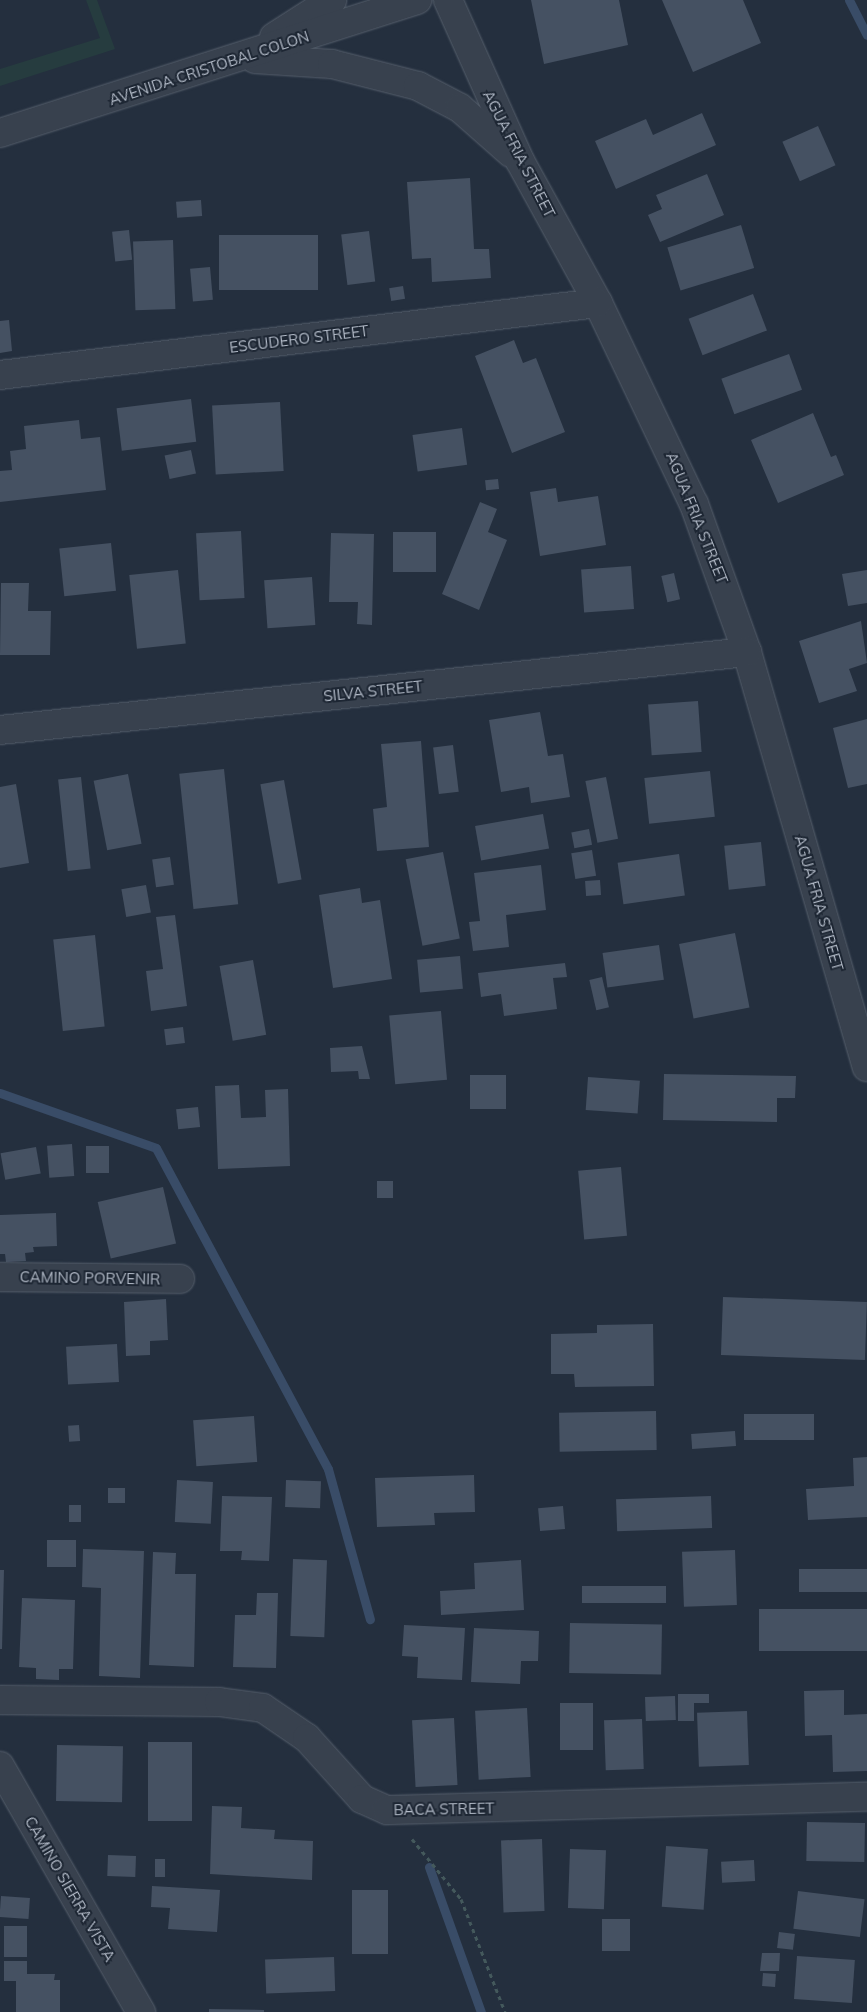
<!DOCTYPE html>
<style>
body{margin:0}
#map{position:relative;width:867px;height:2012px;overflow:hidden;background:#242f3e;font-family:Mulish,sans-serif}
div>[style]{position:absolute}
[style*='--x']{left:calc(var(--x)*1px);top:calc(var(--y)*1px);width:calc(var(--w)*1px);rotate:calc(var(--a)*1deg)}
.green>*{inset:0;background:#263c3f}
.stream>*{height:9px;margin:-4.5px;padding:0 4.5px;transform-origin:4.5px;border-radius:4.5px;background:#394c67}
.building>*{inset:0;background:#455162;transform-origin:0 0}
.path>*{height:3px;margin-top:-1.5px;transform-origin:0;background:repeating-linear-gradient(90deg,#44595c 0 4px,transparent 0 8px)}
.roads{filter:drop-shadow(0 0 1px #565f6c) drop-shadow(0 0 1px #565f6c)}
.minor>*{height:28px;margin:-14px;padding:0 14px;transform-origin:14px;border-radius:14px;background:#38414e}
span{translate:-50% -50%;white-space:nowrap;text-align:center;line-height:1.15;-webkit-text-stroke:4px #1d2633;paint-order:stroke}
.street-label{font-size:15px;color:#b4bcc9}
</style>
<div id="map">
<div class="green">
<div style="clip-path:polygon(86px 0,97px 0,115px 49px,0 86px,0 69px,100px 38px)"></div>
</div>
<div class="stream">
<div style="--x:849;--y:0;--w:39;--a:63"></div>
<div style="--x:0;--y:1093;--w:165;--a:19.4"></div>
<div style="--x:156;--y:1148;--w:364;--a:61.8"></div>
<div style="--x:328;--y:1469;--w:156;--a:74.4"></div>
<div style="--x:429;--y:1867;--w:154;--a:70.3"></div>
</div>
<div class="building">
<div style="clip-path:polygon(531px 0,619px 0,628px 45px,544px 64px)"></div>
<div style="clip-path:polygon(662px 0,743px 0,761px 43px,693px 72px)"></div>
<div style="clip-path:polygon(702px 113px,716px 145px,616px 189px,595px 141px,646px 119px,653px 135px)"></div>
<div style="left:818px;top:126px;width:43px;height:39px;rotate:66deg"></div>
<div style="clip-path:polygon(707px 174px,724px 215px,660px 242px,648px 215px,662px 209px,656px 195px)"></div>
<div style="clip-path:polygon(470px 178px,474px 249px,489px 249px,491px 278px,432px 282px,431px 258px,412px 259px,407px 182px)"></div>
<div style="left:201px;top:200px;width:16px;height:25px;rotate:86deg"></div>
<div style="left:741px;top:225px;width:45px;height:77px;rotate:73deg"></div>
<div style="left:129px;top:230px;width:30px;height:17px;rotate:84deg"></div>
<div style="left:369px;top:231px;width:51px;height:28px;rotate:83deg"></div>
<div style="left:219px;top:235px;width:99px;height:55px"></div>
<div style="left:173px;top:240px;width:69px;height:40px;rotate:88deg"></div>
<div style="left:210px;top:267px;width:33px;height:20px;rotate:85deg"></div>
<div style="left:403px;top:286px;width:13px;height:14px;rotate:81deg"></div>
<div style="left:753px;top:294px;width:39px;height:69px;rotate:69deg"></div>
<div style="clip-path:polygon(9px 320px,12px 351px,0 353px,0 321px)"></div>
<div style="clip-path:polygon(514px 340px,523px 363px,536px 358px,565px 432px,512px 453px,475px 356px)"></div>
<div style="left:789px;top:354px;width:38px;height:72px;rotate:70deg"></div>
<div style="left:191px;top:399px;width:43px;height:75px;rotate:83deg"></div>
<div style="left:280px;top:402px;width:69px;height:68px;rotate:87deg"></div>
<div style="clip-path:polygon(813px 413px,831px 457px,836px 455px,844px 475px,778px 503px,751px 440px)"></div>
<div style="clip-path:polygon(79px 420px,81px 439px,100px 437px,106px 490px,0 502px,0 471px,12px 470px,10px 451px,26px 449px,24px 426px)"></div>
<div style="left:462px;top:428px;width:37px;height:50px;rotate:82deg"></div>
<div style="left:191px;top:450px;width:24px;height:27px;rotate:78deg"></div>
<div style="left:498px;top:479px;width:10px;height:13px;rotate:84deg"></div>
<div style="clip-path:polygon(556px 488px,558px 502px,598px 496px,606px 545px,540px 556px,530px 492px)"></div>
<div style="clip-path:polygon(480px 502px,497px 509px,488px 532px,507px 540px,479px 610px,442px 594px)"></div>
<div style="left:241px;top:531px;width:67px;height:45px;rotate:87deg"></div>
<div style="left:393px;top:532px;width:43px;height:40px"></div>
<div style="clip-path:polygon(331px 533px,374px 534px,372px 625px,357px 624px,358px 602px,329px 602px)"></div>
<div style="left:111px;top:543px;width:48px;height:52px;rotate:84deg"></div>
<div style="left:631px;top:566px;width:43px;height:50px;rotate:86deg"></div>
<div style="left:178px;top:570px;width:74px;height:49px;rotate:84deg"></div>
<div style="clip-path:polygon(867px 570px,867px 603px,848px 606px,842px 574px)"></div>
<div style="left:674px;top:573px;width:27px;height:13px;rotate:77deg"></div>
<div style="left:312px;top:577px;width:48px;height:48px;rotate:86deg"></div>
<div style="clip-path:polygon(1px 583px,29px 583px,28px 611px,51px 611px,50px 655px,0 655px)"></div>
<div style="clip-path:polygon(861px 621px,867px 663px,849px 669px,857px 691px,819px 703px,799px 641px)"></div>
<div style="left:698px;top:701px;width:51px;height:50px;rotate:86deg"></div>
<div style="clip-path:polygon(540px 712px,548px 756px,563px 754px,570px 797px,531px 803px,529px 787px,501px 792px,489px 720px)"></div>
<div style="clip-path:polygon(867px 719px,867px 784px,848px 788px,833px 728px)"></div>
<div style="clip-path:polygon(421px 741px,429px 847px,377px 851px,373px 809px,387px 807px,381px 744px)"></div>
<div style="left:453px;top:745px;width:47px;height:20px;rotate:83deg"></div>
<div style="left:224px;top:769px;width:136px;height:45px;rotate:84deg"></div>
<div style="left:710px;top:771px;width:46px;height:66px;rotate:84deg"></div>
<div style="left:128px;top:774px;width:71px;height:35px;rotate:79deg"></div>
<div style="left:81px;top:777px;width:92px;height:23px;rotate:84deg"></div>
<div style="left:606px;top:777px;width:63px;height:21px;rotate:79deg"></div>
<div style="left:284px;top:780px;width:101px;height:24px;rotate:80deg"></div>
<div style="clip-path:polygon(16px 784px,29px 863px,0 868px,0 787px)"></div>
<div style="left:543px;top:814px;width:35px;height:69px;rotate:80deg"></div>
<div style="left:589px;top:829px;width:16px;height:18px;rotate:79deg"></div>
<div style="left:761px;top:842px;width:44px;height:37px;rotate:84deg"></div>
<div style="left:592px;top:850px;width:26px;height:21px;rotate:81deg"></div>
<div style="left:443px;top:852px;width:88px;height:38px;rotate:79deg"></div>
<div style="left:679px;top:854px;width:42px;height:62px;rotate:82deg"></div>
<div style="left:170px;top:857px;width:28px;height:18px;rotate:82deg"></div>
<div style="clip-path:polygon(541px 865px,546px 910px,506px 915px,509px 947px,473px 951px,469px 922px,480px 921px,474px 873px)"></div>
<div style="left:600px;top:880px;width:15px;height:15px;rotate:86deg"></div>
<div style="left:146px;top:885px;width:28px;height:25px;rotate:80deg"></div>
<div style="clip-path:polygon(360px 888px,362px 903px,380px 900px,392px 979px,333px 988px,319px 895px)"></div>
<div style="clip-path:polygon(175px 915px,187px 1006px,151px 1011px,146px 971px,163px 969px,156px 917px)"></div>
<div style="left:735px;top:933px;width:76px;height:57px;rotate:79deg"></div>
<div style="left:95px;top:935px;width:92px;height:42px;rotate:84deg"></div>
<div style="left:659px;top:945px;width:35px;height:57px;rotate:82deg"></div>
<div style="left:460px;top:956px;width:33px;height:43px;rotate:85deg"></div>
<div style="left:253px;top:960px;width:76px;height:34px;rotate:80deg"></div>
<div style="clip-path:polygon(565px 963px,567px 977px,553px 978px,557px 1009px,504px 1016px,501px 994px,481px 997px,478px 973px)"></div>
<div style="left:602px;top:977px;width:31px;height:13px;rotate:77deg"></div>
<div style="left:441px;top:1011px;width:69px;height:52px;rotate:85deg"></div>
<div style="left:183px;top:1027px;width:16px;height:19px;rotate:83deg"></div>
<div style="clip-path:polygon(362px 1046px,370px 1079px,359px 1079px,358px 1071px,331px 1072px,330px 1048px)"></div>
<div style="clip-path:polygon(664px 1074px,796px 1076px,795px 1098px,777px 1098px,777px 1122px,663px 1120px)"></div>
<div style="left:470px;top:1075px;width:36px;height:34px"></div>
<div style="left:588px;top:1077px;width:52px;height:33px;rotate:4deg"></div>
<div style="clip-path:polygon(239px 1085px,241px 1118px,266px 1117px,265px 1090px,288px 1089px,290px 1166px,218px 1169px,215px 1086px)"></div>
<div style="left:198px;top:1107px;width:20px;height:22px;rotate:84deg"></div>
<div style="left:72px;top:1144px;width:32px;height:25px;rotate:86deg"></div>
<div style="left:86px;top:1146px;width:23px;height:27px"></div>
<div style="left:36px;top:1147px;width:27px;height:36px;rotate:80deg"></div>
<div style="left:621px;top:1167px;width:69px;height:43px;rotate:85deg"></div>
<div style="left:377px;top:1181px;width:16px;height:17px"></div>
<div style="left:163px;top:1187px;width:58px;height:67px;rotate:77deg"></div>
<div style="clip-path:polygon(56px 1213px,57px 1246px,33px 1247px,34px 1252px,25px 1253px,26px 1261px,6px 1262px,5px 1254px,0 1254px,0 1215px)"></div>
<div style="left:723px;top:1297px;width:144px;height:58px;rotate:2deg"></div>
<div style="clip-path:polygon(166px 1299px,168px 1340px,150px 1341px,150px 1355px,126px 1356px,124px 1302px)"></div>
<div style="clip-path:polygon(653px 1324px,654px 1386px,575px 1387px,574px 1374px,551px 1374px,551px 1334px,597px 1333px,597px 1325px)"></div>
<div style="left:117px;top:1344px;width:38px;height:51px;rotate:87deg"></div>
<div style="left:656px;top:1411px;width:39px;height:97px;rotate:89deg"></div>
<div style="left:744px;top:1414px;width:70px;height:26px"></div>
<div style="left:254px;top:1416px;width:46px;height:61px;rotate:86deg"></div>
<div style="left:79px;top:1425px;width:16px;height:11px;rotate:86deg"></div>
<div style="left:735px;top:1431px;width:15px;height:44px;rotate:86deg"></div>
<div style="clip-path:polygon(867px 1457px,867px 1517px,808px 1520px,806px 1489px,854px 1486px,853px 1458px)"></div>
<div style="clip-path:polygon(474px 1475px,475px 1512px,434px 1513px,435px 1525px,377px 1527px,375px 1478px)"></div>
<div style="left:177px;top:1480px;width:36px;height:42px;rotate:3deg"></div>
<div style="left:286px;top:1480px;width:35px;height:27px;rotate:2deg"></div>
<div style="left:108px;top:1488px;width:17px;height:15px"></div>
<div style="clip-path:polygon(222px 1496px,272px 1497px,269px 1561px,241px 1560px,242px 1551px,220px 1551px)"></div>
<div style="left:711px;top:1496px;width:32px;height:95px;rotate:88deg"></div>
<div style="left:69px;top:1505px;width:12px;height:17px"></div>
<div style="left:563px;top:1506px;width:23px;height:25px;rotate:85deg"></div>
<div style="left:76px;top:1540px;width:27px;height:29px;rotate:90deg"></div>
<div style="clip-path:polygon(83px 1549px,144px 1551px,140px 1678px,99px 1676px,101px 1588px,82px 1587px)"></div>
<div style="left:735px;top:1550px;width:55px;height:53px;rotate:88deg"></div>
<div style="clip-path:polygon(153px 1552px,176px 1553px,175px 1574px,196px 1574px,194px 1667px,149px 1665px)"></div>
<div style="left:293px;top:1559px;width:34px;height:77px;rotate:2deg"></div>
<div style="clip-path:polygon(521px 1560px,524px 1610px,441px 1615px,440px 1591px,475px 1589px,474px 1563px)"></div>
<div style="left:867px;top:1569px;width:23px;height:68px;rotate:90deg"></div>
<div style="clip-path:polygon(0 1570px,4px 1570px,2px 1649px,0 1649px)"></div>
<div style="left:666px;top:1586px;width:17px;height:84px;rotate:90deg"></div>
<div style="clip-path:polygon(257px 1593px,278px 1593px,276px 1668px,233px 1667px,235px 1615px,256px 1615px)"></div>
<div style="clip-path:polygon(22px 1598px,75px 1600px,73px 1669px,59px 1669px,59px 1680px,36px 1679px,36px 1668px,19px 1667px)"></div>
<div style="left:759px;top:1609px;width:108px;height:42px"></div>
<div style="left:570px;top:1623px;width:92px;height:50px;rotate:1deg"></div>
<div style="clip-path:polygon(404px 1625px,465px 1628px,462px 1680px,417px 1678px,418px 1657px,402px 1656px)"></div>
<div style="clip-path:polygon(474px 1628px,539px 1631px,538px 1661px,521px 1661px,520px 1684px,471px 1682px)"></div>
<div style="clip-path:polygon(844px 1690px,844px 1715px,867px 1714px,867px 1771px,833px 1772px,832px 1735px,805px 1736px,804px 1691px)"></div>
<div style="clip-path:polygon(678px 1694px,709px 1694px,709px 1703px,694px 1703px,694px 1721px,678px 1721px)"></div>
<div style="left:675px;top:1696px;width:24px;height:30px;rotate:88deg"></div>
<div style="left:560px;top:1703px;width:33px;height:47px"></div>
<div style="left:527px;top:1708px;width:69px;height:52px;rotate:87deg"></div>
<div style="left:747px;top:1711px;width:54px;height:50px;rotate:88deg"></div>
<div style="left:454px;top:1718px;width:67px;height:42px;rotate:87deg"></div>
<div style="left:642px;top:1719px;width:50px;height:38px;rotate:88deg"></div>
<div style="left:148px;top:1742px;width:44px;height:79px"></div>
<div style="left:57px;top:1745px;width:66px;height:56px;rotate:1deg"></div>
<div style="clip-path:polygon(212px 1806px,242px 1807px,241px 1828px,275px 1830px,274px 1839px,313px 1841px,312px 1880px,210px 1874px)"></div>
<div style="left:807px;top:1822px;width:58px;height:39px;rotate:1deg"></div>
<div style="left:542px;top:1839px;width:72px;height:41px;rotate:88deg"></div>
<div style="left:666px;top:1846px;width:42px;height:61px;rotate:4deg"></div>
<div style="left:570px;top:1849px;width:36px;height:59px;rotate:2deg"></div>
<div style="left:108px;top:1855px;width:28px;height:21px;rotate:2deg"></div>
<div style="left:155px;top:1859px;width:10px;height:18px"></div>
<div style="left:754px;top:1860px;width:21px;height:33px;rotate:87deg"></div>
<div style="clip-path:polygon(152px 1886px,220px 1890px,217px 1932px,168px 1929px,170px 1908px,151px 1907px)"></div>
<div style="left:388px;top:1890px;width:64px;height:36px;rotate:90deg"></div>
<div style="left:798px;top:1891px;width:67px;height:38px;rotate:7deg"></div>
<div style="left:1px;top:1896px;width:29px;height:21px;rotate:4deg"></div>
<div style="left:602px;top:1919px;width:28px;height:32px"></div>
<div style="left:4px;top:1926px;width:23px;height:31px"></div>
<div style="left:779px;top:1932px;width:16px;height:16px;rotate:7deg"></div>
<div style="clip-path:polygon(762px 1953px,780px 1953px,779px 1971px,760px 1971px)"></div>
<div style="left:797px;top:1956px;width:58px;height:43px;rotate:4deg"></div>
<div style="left:334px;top:1957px;width:34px;height:69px;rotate:88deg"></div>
<div style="clip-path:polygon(4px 1961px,27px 1961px,27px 1974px,55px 1974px,54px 1980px,60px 1980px,60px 2012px,16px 2012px,16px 1981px,4px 1981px)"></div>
<div style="left:763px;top:1973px;width:13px;height:13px;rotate:4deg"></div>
<div style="clip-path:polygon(209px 2009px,264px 2010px,264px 2012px,209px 2012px)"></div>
</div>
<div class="path">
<div style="--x:412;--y:1839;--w:77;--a:50.8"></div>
<div style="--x:461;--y:1899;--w:121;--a:68.7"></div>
</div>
<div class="roads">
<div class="minor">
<div style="--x:448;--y:0;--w:176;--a:65.9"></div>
<div style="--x:520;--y:161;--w:162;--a:61.2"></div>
<div style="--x:598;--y:303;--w:223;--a:64.5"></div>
<div style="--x:694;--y:504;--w:157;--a:70.3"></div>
<div style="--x:747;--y:652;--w:432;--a:73.9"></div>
<div style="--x:274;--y:37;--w:69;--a:-32.5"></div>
<div style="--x:255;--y:59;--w:77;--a:3.7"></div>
<div style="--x:332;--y:64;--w:89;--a:14.3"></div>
<div style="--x:418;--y:86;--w:47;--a:27.6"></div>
<div style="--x:460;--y:108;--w:68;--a:41.4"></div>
<div style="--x:0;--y:133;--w:438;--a:-17.7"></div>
<div style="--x:0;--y:375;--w:602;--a:-6.87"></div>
<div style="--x:0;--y:730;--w:751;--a:-5.96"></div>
<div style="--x:0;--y:1277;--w:180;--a:0.6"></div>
<div style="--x:0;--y:1700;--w:219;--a:0.5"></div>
<div style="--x:219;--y:1702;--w:44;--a:7.8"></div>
<div style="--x:263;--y:1708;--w:53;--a:34.3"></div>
<div style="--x:307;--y:1738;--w:82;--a:48"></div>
<div style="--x:362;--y:1799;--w:27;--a:24"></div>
<div style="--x:387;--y:1810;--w:480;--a:-1.6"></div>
<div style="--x:0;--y:1766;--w:284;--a:60.2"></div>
</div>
</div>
<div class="street-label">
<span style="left:209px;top:68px;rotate:-18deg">AVENIDA CRISTOBAL COLON</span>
<span style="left:519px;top:154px;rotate:63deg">AGUA FRIA STREET</span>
<span style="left:299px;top:339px;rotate:-7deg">ESCUDERO STREET</span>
<span style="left:697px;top:518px;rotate:68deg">AGUA FRIA STREET</span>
<span style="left:373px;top:691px;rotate:-6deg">SILVA STREET</span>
<span style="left:819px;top:903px;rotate:74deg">AGUA FRIA STREET</span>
<span style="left:90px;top:1278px;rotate:1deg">CAMINO PORVENIR</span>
<span style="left:444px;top:1809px;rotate:-1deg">BACA STREET</span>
<span style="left:70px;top:1889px;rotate:60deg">CAMINO SIERRA VISTA</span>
</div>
</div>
